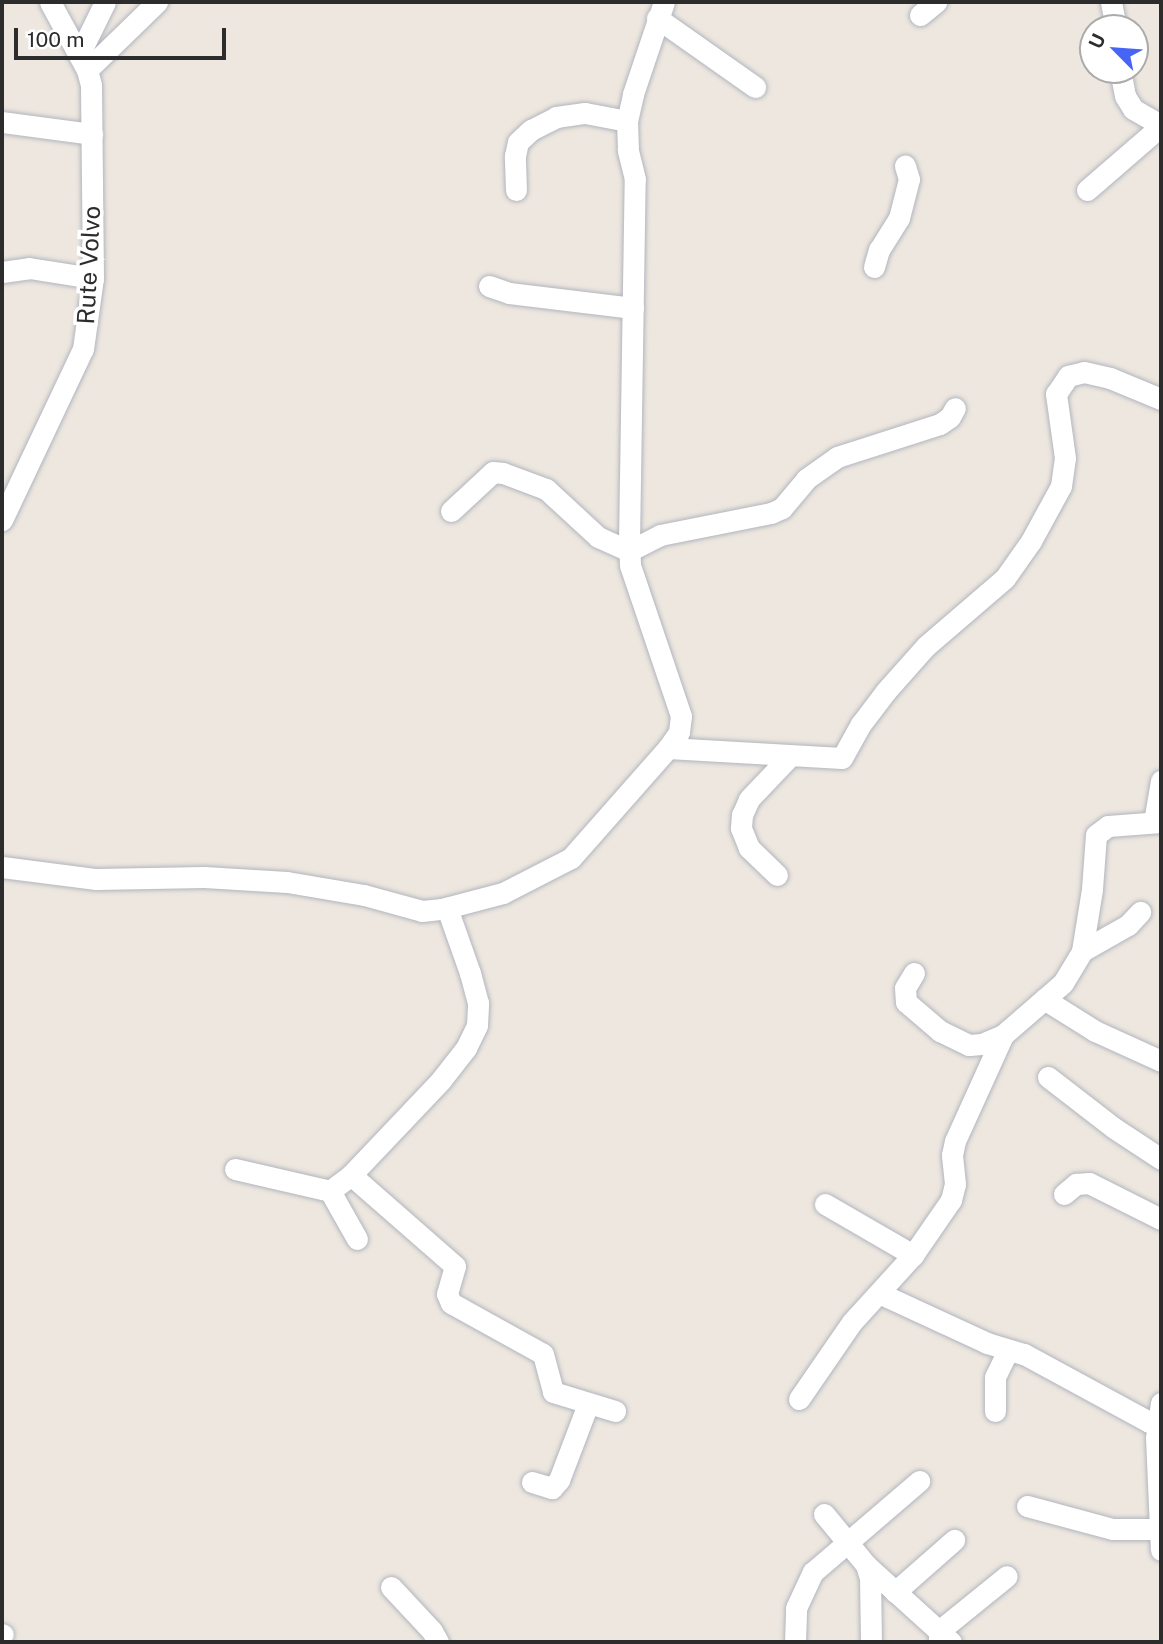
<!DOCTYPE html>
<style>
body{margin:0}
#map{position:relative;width:1163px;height:1644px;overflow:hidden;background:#ede7df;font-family:"Public Sans",sans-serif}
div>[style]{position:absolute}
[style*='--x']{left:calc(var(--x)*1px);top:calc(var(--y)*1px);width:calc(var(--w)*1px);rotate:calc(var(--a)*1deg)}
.roads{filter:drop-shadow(0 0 2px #b2b5bf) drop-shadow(0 0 2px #b2b5bf)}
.minor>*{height:21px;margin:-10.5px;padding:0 10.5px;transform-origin:10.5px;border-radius:10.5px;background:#fff}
span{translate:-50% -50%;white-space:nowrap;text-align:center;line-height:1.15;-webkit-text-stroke:7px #fff;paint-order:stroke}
.street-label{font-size:24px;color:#2c2c2c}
.frame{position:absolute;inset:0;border:4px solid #2c2c2c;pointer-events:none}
.north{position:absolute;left:1079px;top:14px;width:70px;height:70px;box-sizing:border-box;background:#fff;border:2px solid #ababab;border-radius:50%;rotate:295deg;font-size:19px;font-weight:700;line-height:28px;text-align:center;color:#2c2c2c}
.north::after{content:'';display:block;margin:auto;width:24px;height:32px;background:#4665f4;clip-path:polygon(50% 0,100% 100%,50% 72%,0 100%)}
.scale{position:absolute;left:14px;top:28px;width:212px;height:32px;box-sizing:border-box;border:4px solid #2c2c2c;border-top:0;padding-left:9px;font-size:21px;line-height:24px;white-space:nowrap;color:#2c2c2c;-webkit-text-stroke:5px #fff;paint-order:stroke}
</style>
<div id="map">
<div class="roads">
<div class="minor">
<div style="--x:1111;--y:2;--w:26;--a:79"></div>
<div style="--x:920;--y:15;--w:21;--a:-39"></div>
<div style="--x:657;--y:18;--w:120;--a:35.1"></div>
<div style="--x:79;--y:55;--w:59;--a:-63.9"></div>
<div style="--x:87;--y:70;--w:98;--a:-44.2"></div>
<div style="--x:1120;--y:70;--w:26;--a:79"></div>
<div style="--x:1125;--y:96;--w:15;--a:58"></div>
<div style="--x:1133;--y:109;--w:32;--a:30"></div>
<div style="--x:2;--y:122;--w:91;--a:7.6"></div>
<div style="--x:516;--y:190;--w:34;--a:-92"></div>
<div style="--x:515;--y:156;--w:14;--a:-78"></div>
<div style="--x:518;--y:142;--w:18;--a:-43"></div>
<div style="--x:531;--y:130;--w:28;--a:-27"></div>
<div style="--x:556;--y:117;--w:29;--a:-8"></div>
<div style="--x:585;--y:113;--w:43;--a:10.8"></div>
<div style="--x:1087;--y:190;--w:98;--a:-40.9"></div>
<div style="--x:874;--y:267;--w:18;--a:-74"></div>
<div style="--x:879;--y:250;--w:38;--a:-58"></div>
<div style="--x:899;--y:218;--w:40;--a:-75.6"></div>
<div style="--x:909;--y:179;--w:14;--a:-107"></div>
<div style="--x:2;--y:272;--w:27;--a:-8"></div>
<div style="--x:29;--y:268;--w:65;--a:8.9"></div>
<div style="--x:489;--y:286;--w:21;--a:19"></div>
<div style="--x:509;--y:293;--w:125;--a:6.9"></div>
<div style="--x:451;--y:511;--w:57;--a:-42.9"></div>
<div style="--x:493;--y:472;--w:10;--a:6"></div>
<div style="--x:503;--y:473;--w:46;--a:20.4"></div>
<div style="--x:546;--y:489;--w:71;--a:42.7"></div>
<div style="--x:598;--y:537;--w:34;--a:24"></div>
<div style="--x:629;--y:551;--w:35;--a:-27"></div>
<div style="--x:660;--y:535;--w:113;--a:-11.2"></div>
<div style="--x:771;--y:513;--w:12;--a:-24"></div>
<div style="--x:782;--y:508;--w:38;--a:-50"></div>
<div style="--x:806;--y:479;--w:38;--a:-35"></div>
<div style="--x:837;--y:457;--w:108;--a:-17.8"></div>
<div style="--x:940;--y:424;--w:12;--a:-35"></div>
<div style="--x:950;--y:417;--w:10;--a:-61"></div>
<div style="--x:2;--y:520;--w:189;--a:-64.7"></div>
<div style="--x:83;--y:349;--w:72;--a:-82"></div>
<div style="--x:93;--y:278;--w:193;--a:-90.6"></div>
<div style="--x:91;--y:85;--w:16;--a:-105"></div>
<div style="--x:87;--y:70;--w:77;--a:-118.6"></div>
<div style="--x:668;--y:748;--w:174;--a:3.3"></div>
<div style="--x:842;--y:758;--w:39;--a:-61"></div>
<div style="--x:861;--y:724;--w:41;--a:-52.9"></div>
<div style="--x:886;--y:691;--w:60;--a:-48.4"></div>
<div style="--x:926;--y:646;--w:104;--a:-40.7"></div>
<div style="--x:1005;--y:578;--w:45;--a:-54.9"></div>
<div style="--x:1031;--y:541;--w:63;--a:-61.4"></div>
<div style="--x:1061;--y:486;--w:28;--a:-82"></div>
<div style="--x:1065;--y:458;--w:65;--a:-98"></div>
<div style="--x:1056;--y:394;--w:22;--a:-56"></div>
<div style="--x:1068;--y:376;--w:16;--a:-14"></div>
<div style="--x:1084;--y:372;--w:27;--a:13"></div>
<div style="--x:1110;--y:378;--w:55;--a:22.4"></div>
<div style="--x:1154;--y:822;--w:42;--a:-80.3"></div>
<div style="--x:2;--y:867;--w:95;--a:7.3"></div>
<div style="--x:96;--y:879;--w:108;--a:-1.1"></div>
<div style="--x:204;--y:877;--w:83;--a:3.4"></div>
<div style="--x:287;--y:882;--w:78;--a:9.6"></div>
<div style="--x:364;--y:895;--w:60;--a:15.4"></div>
<div style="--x:422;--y:911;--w:20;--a:-6"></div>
<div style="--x:442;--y:909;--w:63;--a:-14.7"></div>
<div style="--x:503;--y:893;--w:76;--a:-27.2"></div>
<div style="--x:571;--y:858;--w:147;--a:-48.6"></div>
<div style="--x:668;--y:748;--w:19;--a:-55"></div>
<div style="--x:679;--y:732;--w:16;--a:-83"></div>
<div style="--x:681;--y:716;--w:159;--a:-108.7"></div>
<div style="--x:630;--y:565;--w:23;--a:-92"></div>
<div style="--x:629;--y:542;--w:363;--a:-89.1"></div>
<div style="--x:635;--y:179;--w:30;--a:-104"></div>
<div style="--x:628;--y:150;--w:29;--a:-92"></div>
<div style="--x:627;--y:121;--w:28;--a:-77"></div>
<div style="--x:633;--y:94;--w:97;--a:-71.4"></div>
<div style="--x:777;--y:875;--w:39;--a:-136"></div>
<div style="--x:749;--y:848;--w:22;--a:-112"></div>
<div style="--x:741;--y:828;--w:13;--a:-86"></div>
<div style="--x:742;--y:815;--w:17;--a:-66"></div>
<div style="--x:749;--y:799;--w:58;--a:-46.4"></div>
<div style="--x:1082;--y:951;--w:53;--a:-29.5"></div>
<div style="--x:1128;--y:925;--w:18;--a:-47"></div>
<div style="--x:914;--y:973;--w:17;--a:121"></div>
<div style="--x:905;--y:988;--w:14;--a:86"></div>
<div style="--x:906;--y:1002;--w:45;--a:40.5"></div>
<div style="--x:940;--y:1031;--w:32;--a:26"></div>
<div style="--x:969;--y:1045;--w:13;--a:-4"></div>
<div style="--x:982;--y:1044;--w:23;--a:-23"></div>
<div style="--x:1003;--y:1035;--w:79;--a:-40.9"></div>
<div style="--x:1063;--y:983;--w:37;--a:-59"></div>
<div style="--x:1082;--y:951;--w:63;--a:-80.8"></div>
<div style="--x:1092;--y:889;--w:54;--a:-85.8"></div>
<div style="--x:1096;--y:835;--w:15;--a:-37"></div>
<div style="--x:1108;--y:826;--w:53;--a:-4.3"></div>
<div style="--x:1044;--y:999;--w:60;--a:32.1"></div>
<div style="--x:1095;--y:1031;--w:72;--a:24.4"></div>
<div style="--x:1048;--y:1077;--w:83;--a:37.7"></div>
<div style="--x:1114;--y:1128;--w:56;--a:33.4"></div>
<div style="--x:235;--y:1169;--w:98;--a:13"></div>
<div style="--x:330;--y:1191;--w:55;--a:60.6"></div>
<div style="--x:351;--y:1175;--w:138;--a:41.2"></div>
<div style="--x:455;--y:1266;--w:29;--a:106"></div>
<div style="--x:447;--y:1294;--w:10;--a:66"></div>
<div style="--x:451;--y:1303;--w:105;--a:29"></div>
<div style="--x:543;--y:1354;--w:39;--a:75"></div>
<div style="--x:553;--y:1392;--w:65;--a:17"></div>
<div style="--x:330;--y:1191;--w:26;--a:-37"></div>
<div style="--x:351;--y:1175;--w:131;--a:-46.5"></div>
<div style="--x:441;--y:1080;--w:41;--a:-52"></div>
<div style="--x:466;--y:1048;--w:25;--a:-64"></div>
<div style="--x:477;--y:1025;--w:22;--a:-87"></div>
<div style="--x:478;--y:1003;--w:31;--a:-105"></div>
<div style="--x:470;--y:973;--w:69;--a:-109.5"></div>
<div style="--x:1064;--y:1194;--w:16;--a:-40"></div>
<div style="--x:1076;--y:1184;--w:13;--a:-4"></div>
<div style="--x:1089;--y:1183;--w:80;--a:26.6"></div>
<div style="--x:825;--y:1204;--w:102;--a:30.1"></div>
<div style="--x:881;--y:1294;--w:117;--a:24.8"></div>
<div style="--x:987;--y:1343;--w:39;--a:17"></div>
<div style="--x:1024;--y:1354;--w:142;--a:28.5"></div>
<div style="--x:1149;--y:1422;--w:9;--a:0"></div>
<div style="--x:799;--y:1399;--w:93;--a:-55.5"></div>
<div style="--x:852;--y:1322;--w:91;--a:-47.7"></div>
<div style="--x:913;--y:1255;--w:67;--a:-55.4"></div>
<div style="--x:951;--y:1200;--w:16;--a:-76"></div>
<div style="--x:955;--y:1184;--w:29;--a:-96"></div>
<div style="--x:952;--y:1155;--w:14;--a:-78"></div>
<div style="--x:955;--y:1141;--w:116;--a:-65.6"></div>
<div style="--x:1161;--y:1403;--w:34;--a:98"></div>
<div style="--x:1156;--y:1437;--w:113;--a:87.5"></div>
<div style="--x:995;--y:1411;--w:34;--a:-90"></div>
<div style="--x:995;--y:1377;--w:30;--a:-64"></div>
<div style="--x:532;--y:1482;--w:21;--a:17"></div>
<div style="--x:552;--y:1488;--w:11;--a:-49"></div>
<div style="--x:559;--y:1480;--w:81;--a:-69.1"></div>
<div style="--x:1027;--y:1506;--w:89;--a:15"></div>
<div style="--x:1113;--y:1529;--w:46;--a:0"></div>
<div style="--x:824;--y:1514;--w:66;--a:50.5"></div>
<div style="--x:866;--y:1565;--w:115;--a:42.2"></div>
<div style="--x:866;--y:1565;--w:14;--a:73"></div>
<div style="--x:870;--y:1578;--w:64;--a:89.1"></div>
<div style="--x:391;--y:1587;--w:60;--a:47"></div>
<div style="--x:432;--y:1631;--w:13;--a:61"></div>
<div style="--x:895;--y:1592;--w:79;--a:-41.4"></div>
<div style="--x:2;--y:1635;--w:1;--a:-45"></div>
<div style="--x:795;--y:1642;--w:34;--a:-88"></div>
<div style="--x:796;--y:1608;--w:40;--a:-65"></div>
<div style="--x:813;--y:1572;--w:140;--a:-40.6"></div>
<div style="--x:939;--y:1642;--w:11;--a:-90"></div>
<div style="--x:939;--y:1631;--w:87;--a:-39"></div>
</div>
</div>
<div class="street-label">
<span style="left:89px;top:265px;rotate:-87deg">Rute Volvo</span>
</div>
<div class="frame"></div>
<div class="north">U</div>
<div class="scale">100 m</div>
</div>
